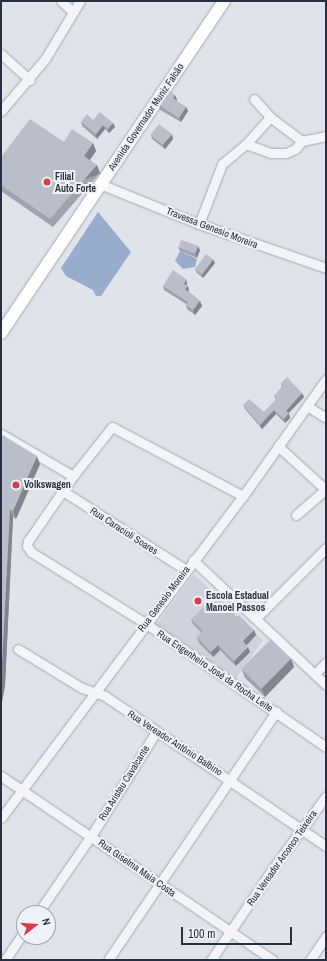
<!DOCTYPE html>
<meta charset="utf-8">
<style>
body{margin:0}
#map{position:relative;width:327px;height:961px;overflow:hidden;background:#e0e3ea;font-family:"Archivo Narrow",sans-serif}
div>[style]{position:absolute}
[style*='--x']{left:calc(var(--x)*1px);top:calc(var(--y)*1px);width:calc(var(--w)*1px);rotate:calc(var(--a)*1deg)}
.built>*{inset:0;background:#ced2dc}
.water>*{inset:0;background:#98adcc}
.roads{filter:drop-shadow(0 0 1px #a5a9b4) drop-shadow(0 0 1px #a5a9b4)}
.minor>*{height:9px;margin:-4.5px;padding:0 4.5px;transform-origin:4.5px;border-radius:4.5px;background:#f3f4f8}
.major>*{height:12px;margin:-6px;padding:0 6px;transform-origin:6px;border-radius:6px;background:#fff}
.wall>*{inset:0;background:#a0a3ae}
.shaded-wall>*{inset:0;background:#82858d;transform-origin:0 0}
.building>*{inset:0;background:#babeca;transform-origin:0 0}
.dots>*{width:11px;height:11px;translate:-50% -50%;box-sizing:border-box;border:2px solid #eff2f7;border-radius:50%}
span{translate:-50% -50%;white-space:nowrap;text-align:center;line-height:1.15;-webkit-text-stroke:4px #eff2f7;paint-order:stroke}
.street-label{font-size:10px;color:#272f42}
.poi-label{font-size:10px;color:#272f42;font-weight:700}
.left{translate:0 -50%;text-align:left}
.frame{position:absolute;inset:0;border:2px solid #272f42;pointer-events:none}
.north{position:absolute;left:16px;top:905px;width:40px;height:40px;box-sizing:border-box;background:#eff2f7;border:1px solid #9fa4af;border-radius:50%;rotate:73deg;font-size:11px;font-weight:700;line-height:16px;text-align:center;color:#272f42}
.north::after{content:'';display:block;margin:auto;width:14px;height:18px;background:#d73d47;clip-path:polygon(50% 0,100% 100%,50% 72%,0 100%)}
.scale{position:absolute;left:181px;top:927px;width:111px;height:18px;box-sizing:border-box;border:2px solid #272f42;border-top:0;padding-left:5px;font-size:12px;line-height:14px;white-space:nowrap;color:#272f42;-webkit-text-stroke:3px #eff2f7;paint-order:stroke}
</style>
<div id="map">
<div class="built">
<div style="clip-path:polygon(194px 574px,263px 640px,234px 681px,154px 628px)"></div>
</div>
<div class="water">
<div style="clip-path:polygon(98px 212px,131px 252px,101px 296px,96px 296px,93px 290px,66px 276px,61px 268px)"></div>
<div style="clip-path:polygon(180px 251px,197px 259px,195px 267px,183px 269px,175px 261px)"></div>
</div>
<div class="roads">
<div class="minor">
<div style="--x:61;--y:1;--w:15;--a:42"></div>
<div style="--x:1;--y:54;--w:39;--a:42"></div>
<div style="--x:254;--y:99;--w:24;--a:48"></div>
<div style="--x:270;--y:117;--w:40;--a:37"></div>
<div style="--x:302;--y:141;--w:25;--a:-12"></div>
<div style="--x:1;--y:111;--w:68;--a:-49.8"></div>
<div style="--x:45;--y:59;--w:68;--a:-58.9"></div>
<div style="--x:246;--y:144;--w:27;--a:20"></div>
<div style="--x:271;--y:153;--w:15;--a:0"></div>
<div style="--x:286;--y:153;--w:10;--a:-24"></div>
<div style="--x:295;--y:149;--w:11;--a:-49"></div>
<div style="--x:100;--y:184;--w:107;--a:22"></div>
<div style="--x:199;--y:224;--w:134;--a:19.1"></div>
<div style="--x:199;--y:224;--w:64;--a:-69"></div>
<div style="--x:222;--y:164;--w:31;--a:-40"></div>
<div style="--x:246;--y:144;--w:36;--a:-48"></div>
<div style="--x:307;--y:406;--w:22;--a:32"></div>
<div style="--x:1;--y:434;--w:83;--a:30.3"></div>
<div style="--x:278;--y:446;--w:65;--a:42.5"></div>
<div style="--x:63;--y:491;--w:146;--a:32.7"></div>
<div style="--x:243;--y:496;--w:148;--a:-152.2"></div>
<div style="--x:112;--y:427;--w:63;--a:128.5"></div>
<div style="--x:73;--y:476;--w:79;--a:124.7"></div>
<div style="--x:28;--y:541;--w:5;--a:101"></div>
<div style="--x:27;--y:546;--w:7;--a:56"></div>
<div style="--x:31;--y:552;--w:134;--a:31.9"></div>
<div style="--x:145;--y:623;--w:219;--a:34.4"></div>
<div style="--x:296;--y:515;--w:40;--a:-41"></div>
<div style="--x:193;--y:560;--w:183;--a:43.2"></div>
<div style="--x:256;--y:618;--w:99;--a:-45"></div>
<div style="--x:18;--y:649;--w:75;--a:31.4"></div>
<div style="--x:82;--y:688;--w:24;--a:19"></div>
<div style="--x:105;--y:696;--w:267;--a:34.2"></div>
<div style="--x:315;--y:674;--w:16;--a:-47"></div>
<div style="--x:1;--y:776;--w:328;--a:34.1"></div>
<div style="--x:1;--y:818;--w:403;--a:-53.1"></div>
<div style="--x:243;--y:496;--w:143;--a:-54.6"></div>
<div style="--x:38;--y:913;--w:93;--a:-55.5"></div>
<div style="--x:91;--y:836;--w:123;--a:-58"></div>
<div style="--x:5;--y:960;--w:34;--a:-56"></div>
<div style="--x:108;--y:960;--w:300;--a:-55.9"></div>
<div style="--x:211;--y:960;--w:111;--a:-56"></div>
<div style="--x:273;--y:868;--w:89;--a:-53.6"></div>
<div style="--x:310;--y:960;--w:29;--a:-56"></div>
</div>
<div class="major">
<div style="--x:1;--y:333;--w:400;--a:-56.1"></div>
</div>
</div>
<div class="wall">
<div style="clip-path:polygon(175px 95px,177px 100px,176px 101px,186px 107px,188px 111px,181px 122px,160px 110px,159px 105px)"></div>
<div style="clip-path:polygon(93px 120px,113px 123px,115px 127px,109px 133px,105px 129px,97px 139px,82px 126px,81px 122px)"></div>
<div style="clip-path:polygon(151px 135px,173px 139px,165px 149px,152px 139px)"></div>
<div style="clip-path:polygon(64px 142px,93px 143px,96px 151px,90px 160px,100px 173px,53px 227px,1px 191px,1px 157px)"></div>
<div style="clip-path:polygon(178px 247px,200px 250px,197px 258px,180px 251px)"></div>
<div style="clip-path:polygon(215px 263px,203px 278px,197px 273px,195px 269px)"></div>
<div style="clip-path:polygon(187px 283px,187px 285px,189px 290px,188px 291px,200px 301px,202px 306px,195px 315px,187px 309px,186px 305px,186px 304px,164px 290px,163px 286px)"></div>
<div style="clip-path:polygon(281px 383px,304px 397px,288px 413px,290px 418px,285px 423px,276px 414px,262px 429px,245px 409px,243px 405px,264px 412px,276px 400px,274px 396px,282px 387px)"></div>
<div style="clip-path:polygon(1px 434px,40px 464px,16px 519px,13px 517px,5px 686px,1px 707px)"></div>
<div style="clip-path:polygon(220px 607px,237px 617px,254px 630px,256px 635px,246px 645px,250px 652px,236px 666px,220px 650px,213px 657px,199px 643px,197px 637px,202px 633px,193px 624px,191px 619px)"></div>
<div style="clip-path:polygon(291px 659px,294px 667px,265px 697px,245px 678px,242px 670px)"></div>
</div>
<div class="shaded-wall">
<div style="clip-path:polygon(175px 95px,177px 100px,175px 103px,173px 98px)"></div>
<div style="clip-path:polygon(186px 107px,188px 111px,181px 122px,179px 118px)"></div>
<div style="clip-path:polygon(113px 123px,115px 127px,109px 133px,108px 129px)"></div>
<div style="clip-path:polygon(103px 125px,105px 129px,97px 139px,96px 134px)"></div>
<div style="clip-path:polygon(172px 134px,173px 139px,165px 149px,163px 145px)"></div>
<div style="clip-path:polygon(93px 143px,96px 151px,87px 164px,84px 156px)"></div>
<div style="left:97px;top:165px;width:9px;height:72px;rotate:69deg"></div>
<div style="clip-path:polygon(198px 246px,200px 250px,197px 258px,195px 254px)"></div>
<div style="clip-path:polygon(213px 259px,215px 263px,203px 278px,202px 274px)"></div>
<div style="clip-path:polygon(186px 279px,187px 283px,186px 288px,184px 284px)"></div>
<div style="clip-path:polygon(188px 286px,189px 290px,187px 293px,185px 289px)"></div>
<div style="clip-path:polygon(200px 301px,202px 306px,195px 315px,193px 310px)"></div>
<div style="clip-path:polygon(302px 393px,304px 397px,287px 415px,286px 411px)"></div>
<div style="clip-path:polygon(274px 410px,276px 414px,262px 429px,260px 425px)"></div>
<div style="clip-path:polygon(289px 413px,290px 418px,285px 423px,284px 419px)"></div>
<div style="clip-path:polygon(37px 456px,40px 464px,16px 519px,13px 511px)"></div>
<div style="clip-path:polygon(10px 509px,13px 517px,5px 686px,1px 707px,1px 682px)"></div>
<div style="clip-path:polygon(254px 630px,256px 635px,245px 647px,243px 641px)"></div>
<div style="clip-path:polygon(218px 645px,220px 650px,213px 657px,211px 652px)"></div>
<div style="clip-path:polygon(248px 647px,250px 652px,236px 666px,234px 661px)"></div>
<div style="clip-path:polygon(291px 659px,294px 667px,265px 697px,262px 689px)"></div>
</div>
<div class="building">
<div style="clip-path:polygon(169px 90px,175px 95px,173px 98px,186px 107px,179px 118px,159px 105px)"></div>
<div style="clip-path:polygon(100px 112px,113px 123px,108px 129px,103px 125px,96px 134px,81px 122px,87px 114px,93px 120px)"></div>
<div style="clip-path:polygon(30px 119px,64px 142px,72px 129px,93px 143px,84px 156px,97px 165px,50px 219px,1px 185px,1px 157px)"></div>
<div style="left:159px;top:124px;width:16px;height:14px;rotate:38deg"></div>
<div style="left:181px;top:240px;width:18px;height:8px;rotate:19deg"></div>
<div style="left:206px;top:254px;width:9px;height:19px;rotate:36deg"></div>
<div style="clip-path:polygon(173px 270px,186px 279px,184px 284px,188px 286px,185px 289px,200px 301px,193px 310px,186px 305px,188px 302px,163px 286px)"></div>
<div style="clip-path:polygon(287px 377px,302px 393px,286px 411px,289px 413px,284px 419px,274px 410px,260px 425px,243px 405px,249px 399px,264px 412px,277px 399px,274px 396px,283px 386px,281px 383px)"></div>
<div style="clip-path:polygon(1px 434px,37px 456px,13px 511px,10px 509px,1px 682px)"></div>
<div style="clip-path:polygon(212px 599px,220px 607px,223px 604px,237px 617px,239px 615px,254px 630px,243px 641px,248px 647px,234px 661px,218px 645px,211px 652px,197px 637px,203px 631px,191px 619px)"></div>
<div style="left:271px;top:639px;width:28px;height:42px;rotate:45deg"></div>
</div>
<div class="dots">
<div style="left:47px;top:182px;background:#d73d47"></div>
<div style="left:16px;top:485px;background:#d73d47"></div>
<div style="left:198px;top:601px;background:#d73d47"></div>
</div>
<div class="street-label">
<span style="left:146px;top:117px;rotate:-56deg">Avenida Governador Muniz Falcão</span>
<span style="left:212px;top:228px;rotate:21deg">Travessa Genesio Moreira</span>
<span style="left:124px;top:531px;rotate:33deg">Rua Caracioli Soares</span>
<span style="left:164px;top:599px;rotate:-53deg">Rua Genesio Moreira</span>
<span style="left:215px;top:671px;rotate:34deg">Rua Engenheiro José da Rocha Leite</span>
<span style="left:175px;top:743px;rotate:33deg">Rua Vereador Antônio Balbino</span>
<span style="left:124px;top:783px;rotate:-58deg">Rua Aristeu Cavalcante</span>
<span style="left:282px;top:858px;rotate:-55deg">Rua Vereador Arconco Teixeira</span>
<span style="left:137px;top:868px;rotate:35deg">Rua Giselma Maia Costa</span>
</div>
<div class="poi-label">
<span class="left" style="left:55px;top:182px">Filial<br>Auto Forte</span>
<span class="left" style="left:24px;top:485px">Volkswagen</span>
<span class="left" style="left:206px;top:601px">Escola Estadual<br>Manoel Passos</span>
</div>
<div class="frame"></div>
<div class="north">N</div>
<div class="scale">100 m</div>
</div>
